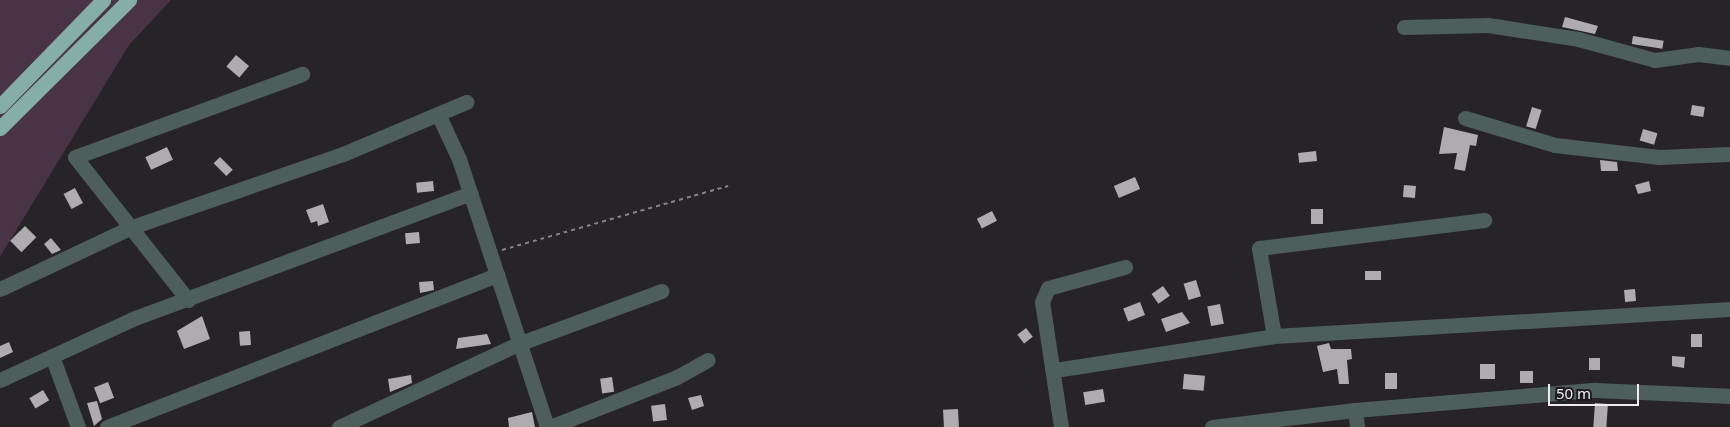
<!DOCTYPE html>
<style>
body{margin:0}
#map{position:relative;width:1730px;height:427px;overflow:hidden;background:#262426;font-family:"Noto Sans",sans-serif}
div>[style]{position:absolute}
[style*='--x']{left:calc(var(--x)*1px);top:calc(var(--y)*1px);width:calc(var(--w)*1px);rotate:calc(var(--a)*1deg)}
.green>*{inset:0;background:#483347}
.building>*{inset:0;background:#afacaf;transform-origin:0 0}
.path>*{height:2px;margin-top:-1px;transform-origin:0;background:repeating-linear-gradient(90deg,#858385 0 4px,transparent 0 8px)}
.minor>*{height:15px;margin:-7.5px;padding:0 7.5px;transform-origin:7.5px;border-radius:7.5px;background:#4e5e5b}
.highway>*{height:15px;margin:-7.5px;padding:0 7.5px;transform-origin:7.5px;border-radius:7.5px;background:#85aea6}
span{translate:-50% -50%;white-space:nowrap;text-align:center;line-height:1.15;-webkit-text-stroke:5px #1d1b1d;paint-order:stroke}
.scale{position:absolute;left:1548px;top:384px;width:91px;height:22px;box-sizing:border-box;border:2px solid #eeecee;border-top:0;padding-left:6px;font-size:15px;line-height:18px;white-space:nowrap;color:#eeecee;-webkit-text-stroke:4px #1d1b1d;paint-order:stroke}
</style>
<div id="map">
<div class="green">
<div style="clip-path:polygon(0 0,171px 0,129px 45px,0 257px)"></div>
</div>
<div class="building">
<div style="clip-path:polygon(1565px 17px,1598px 26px,1595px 34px,1562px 27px)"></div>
<div style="left:1633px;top:36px;width:31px;height:8px;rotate:9deg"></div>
<div style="left:236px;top:55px;width:17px;height:15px;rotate:40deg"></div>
<div style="left:1692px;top:105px;width:13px;height:10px;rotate:9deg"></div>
<div style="left:1532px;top:107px;width:10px;height:20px;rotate:17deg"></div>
<div style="clip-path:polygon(1444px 127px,1478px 135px,1476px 146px,1470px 145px,1465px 171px,1454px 169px,1457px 153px,1439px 154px)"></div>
<div style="left:1643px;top:129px;width:15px;height:12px;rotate:16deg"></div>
<div style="left:167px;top:147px;width:14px;height:24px;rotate:65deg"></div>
<div style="left:1316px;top:151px;width:10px;height:18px;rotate:84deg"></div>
<div style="left:220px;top:157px;width:18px;height:9px;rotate:45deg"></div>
<div style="clip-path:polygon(1600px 160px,1617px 162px,1618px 171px,1601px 171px)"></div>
<div style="left:1135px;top:177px;width:13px;height:23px;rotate:67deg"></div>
<div style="left:433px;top:181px;width:10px;height:17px;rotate:84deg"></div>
<div style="clip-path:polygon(1649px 181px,1651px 191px,1638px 194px,1635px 185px)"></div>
<div style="left:1404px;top:185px;width:12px;height:12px;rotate:5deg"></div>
<div style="left:75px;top:188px;width:17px;height:13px;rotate:62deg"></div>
<div style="clip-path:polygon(323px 204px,329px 222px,318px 226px,317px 221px,311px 223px,306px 210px)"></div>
<div style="left:1311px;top:209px;width:12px;height:15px"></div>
<div style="left:992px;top:211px;width:11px;height:17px;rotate:63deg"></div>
<div style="left:25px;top:226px;width:16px;height:21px;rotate:45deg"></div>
<div style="left:419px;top:232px;width:11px;height:14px;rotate:85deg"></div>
<div style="clip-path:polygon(51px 238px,61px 250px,52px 254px,44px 244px)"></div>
<div style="left:1381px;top:271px;width:9px;height:16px;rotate:90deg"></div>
<div style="left:1196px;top:280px;width:17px;height:13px;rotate:73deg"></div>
<div style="clip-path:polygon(433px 281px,434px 290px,420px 293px,419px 282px)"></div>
<div style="left:1163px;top:286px;width:12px;height:14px;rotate:55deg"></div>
<div style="left:1635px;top:289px;width:12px;height:11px;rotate:85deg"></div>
<div style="left:1140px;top:302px;width:14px;height:18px;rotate:69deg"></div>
<div style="left:1220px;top:304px;width:20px;height:13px;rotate:79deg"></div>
<div style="clip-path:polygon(1182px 312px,1190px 323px,1166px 332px,1161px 319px)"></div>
<div style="clip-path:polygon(202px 316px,210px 339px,184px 349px,177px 331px)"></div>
<div style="left:1026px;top:328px;width:11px;height:11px;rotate:52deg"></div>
<div style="left:250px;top:331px;width:14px;height:11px;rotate:86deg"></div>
<div style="clip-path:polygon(487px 334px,491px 344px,456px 349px,458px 338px)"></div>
<div style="left:1691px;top:334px;width:11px;height:13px"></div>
<div style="clip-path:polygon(9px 342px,13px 352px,0 358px,0 346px)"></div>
<div style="clip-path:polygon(1329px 343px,1331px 349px,1351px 349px,1352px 359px,1347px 360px,1349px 384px,1339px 384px,1337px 369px,1323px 372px,1317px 346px)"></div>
<div style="clip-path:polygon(1672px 356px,1685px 357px,1684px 368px,1672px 366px)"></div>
<div style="left:1589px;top:358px;width:11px;height:12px"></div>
<div style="left:1480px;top:364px;width:15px;height:15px"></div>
<div style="left:1520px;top:371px;width:13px;height:12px"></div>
<div style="left:1385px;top:373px;width:12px;height:16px"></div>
<div style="left:1184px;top:374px;width:21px;height:15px;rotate:5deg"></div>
<div style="clip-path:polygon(411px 375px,412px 383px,390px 392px,388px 379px)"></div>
<div style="left:612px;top:377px;width:15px;height:12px;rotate:82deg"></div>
<div style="left:108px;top:382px;width:17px;height:15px;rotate:69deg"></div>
<div style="left:1103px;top:389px;width:13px;height:20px;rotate:81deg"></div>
<div style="left:43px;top:390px;width:12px;height:16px;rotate:59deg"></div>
<div style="clip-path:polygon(701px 395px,704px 406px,692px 410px,688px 398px)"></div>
<div style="clip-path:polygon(97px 401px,102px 419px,94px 426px,87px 403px)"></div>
<div style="left:1595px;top:403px;width:13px;height:24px;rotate:4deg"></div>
<div style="left:665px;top:404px;width:16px;height:14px;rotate:83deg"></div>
<div style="left:958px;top:409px;width:18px;height:15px;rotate:87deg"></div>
<div style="clip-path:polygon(532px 412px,535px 427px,509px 427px,508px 418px)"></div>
</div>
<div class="path">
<div style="--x:502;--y:250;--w:235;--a:-15.8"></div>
</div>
<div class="minor">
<div style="--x:1404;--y:27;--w:84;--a:-1.4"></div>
<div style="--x:1488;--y:25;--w:91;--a:8.8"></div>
<div style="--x:1578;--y:39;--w:80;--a:15.3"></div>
<div style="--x:1655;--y:60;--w:43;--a:-7.9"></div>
<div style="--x:1698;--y:54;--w:32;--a:7"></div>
<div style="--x:438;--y:114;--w:50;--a:65"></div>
<div style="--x:459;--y:159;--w:282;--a:71.8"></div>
<div style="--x:1465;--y:118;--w:94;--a:16.7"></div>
<div style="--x:1555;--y:145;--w:105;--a:6.6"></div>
<div style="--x:1659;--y:157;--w:71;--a:-2.4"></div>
<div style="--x:0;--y:289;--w:146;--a:-25.2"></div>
<div style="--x:132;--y:227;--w:223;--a:-19.1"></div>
<div style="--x:343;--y:154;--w:134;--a:-22.9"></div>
<div style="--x:188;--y:300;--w:182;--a:-128.3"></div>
<div style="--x:75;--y:157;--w:242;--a:-20.1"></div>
<div style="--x:1274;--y:336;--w:89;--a:-99.7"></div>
<div style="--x:1259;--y:248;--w:227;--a:-7.1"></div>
<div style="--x:52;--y:356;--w:76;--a:69.9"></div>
<div style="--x:1055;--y:370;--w:222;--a:-8.8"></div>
<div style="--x:1274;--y:336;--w:457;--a:-3.4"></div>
<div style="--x:0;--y:380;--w:149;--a:-24.7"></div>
<div style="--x:135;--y:318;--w:358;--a:-20.4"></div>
<div style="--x:1355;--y:410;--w:17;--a:83"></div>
<div style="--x:107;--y:427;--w:419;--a:-21.3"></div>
<div style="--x:339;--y:427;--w:197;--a:-24.9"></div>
<div style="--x:518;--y:344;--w:153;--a:-20.3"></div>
<div style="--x:550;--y:427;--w:136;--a:-21.5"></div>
<div style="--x:677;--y:377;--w:35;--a:-29"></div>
<div style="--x:1061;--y:427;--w:126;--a:-98.6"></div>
<div style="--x:1042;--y:302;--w:15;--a:-67"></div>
<div style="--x:1048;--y:288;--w:80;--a:-15.3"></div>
<div style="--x:1212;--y:427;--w:144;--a:-6.8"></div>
<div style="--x:1355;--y:410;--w:241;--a:-4.8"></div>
<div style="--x:1595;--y:390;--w:135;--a:2.5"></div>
</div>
<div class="highway">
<div style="--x:0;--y:106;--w:148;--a:-45.8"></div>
<div style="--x:0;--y:128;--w:182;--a:-44.8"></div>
</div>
<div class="scale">50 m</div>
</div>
